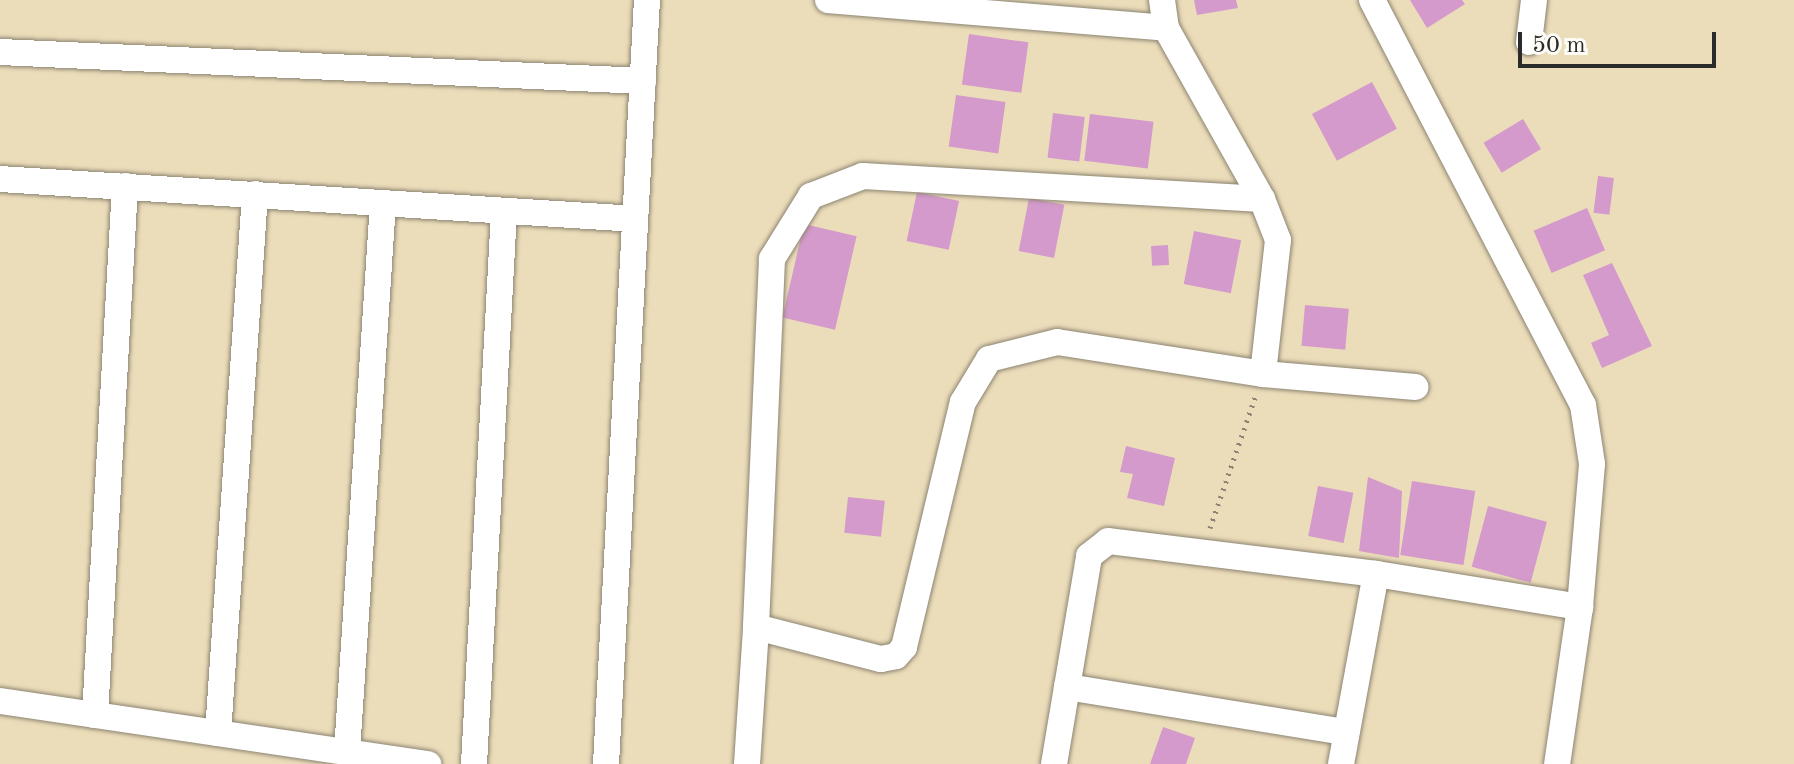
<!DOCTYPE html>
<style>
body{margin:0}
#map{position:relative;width:1794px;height:764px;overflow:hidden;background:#ecddba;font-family:"Old Standard TT",serif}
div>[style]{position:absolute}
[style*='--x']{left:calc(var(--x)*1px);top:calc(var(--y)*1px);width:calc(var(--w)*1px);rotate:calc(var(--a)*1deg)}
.building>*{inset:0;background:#d49acb;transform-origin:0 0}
.path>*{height:5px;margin-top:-2.5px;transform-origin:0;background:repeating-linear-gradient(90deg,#8c8472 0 2px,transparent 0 8px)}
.roads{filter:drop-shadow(0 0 2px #8c8472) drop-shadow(0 0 2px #8c8472)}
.minor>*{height:26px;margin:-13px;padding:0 13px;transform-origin:13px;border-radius:13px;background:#fff}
span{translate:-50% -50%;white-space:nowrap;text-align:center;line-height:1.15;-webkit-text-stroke:6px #fdfcf7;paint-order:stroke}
.scale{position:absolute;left:1518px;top:32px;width:198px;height:36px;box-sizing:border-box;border:4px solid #2b2b2b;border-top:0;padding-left:10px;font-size:24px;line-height:28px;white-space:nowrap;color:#2b2b2b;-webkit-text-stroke:6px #fdfcf7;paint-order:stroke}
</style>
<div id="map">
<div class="building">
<div style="clip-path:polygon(1194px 0,1236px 0,1238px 8px,1197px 15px)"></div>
<div style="clip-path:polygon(1410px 0,1462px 0,1465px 4px,1427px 28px)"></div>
<div style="left:969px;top:34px;width:60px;height:51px;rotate:8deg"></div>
<div style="left:1372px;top:82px;width:53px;height:68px;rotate:62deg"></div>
<div style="left:956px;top:95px;width:50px;height:52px;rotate:8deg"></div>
<div style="left:1053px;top:113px;width:32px;height:45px;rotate:7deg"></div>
<div style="left:1090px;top:114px;width:64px;height:47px;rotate:7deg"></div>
<div style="left:1523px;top:119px;width:35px;height:46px;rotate:59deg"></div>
<div style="left:1598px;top:176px;width:16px;height:37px;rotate:7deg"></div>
<div style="left:917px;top:192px;width:43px;height:50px;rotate:12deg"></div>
<div style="left:1029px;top:198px;width:36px;height:54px;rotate:11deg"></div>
<div style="left:1587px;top:208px;width:46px;height:58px;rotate:67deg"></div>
<div style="left:804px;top:224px;width:54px;height:96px;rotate:13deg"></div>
<div style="left:1194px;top:231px;width:48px;height:54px;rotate:11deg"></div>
<div style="left:1168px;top:245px;width:20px;height:17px;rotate:87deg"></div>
<div style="clip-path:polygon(1612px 263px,1652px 346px,1602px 368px,1591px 343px,1609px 335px,1583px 275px)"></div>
<div style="left:1305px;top:305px;width:44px;height:41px;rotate:5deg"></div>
<div style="clip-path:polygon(1126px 446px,1175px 458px,1164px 506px,1127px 498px,1133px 474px,1120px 472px)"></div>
<div style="clip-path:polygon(1368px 477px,1402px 491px,1399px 558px,1359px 551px)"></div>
<div style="left:1412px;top:481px;width:64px;height:75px;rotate:9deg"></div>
<div style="left:1318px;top:486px;width:36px;height:51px;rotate:11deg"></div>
<div style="left:848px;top:497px;width:37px;height:36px;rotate:6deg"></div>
<div style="left:1488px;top:506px;width:61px;height:63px;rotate:15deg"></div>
<div style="clip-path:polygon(1163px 727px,1195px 738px,1186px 764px,1150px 764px)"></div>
</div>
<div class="path">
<div style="--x:1210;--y:528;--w:139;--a:-71"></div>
</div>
<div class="roads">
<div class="minor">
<div style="--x:828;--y:0;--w:339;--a:4.7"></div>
<div style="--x:1166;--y:28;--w:196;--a:60.7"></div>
<div style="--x:1262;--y:199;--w:400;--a:-176.7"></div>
<div style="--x:863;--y:176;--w:56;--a:159"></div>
<div style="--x:811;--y:196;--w:74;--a:121.8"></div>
<div style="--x:772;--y:259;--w:368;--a:92.5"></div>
<div style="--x:756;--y:627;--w:129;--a:14.4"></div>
<div style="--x:881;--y:659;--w:15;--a:-11"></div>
<div style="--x:896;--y:656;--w:12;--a:-48"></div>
<div style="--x:904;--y:647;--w:252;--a:-76.5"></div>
<div style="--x:963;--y:402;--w:50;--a:-58.8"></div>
<div style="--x:989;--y:359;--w:70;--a:-14"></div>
<div style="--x:1057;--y:342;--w:208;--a:8.8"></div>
<div style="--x:1263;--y:374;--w:153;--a:4.9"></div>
<div style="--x:1162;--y:0;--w:28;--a:82"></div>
<div style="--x:1372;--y:0;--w:457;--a:62.5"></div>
<div style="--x:1583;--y:405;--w:60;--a:81.3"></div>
<div style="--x:1592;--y:464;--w:144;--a:94.8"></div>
<div style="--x:1580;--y:607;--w:159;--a:98.3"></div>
<div style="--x:1529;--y:42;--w:42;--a:-83.2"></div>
<div style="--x:0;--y:52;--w:644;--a:2.58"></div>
<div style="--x:0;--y:179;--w:636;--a:3.6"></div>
<div style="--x:1262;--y:199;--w:44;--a:68.7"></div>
<div style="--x:1278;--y:240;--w:135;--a:96.4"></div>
<div style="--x:1067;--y:687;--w:283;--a:9.2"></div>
<div style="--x:0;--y:701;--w:433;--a:8.4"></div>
<div style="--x:95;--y:715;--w:530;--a:-86.75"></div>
<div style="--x:218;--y:733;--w:540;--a:-86.07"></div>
<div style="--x:347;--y:752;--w:550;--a:-86.25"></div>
<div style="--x:474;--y:764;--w:554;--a:-86.89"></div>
<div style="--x:606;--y:764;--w:765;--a:-86.93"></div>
<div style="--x:747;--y:764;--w:137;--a:-86.2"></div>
<div style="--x:1054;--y:764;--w:211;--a:-80.4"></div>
<div style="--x:1089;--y:556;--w:24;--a:-38"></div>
<div style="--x:1108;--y:541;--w:270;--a:7"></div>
<div style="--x:1376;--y:574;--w:207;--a:9.2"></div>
<div style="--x:1341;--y:764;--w:193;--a:-79.6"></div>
</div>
</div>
<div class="scale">50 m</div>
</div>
